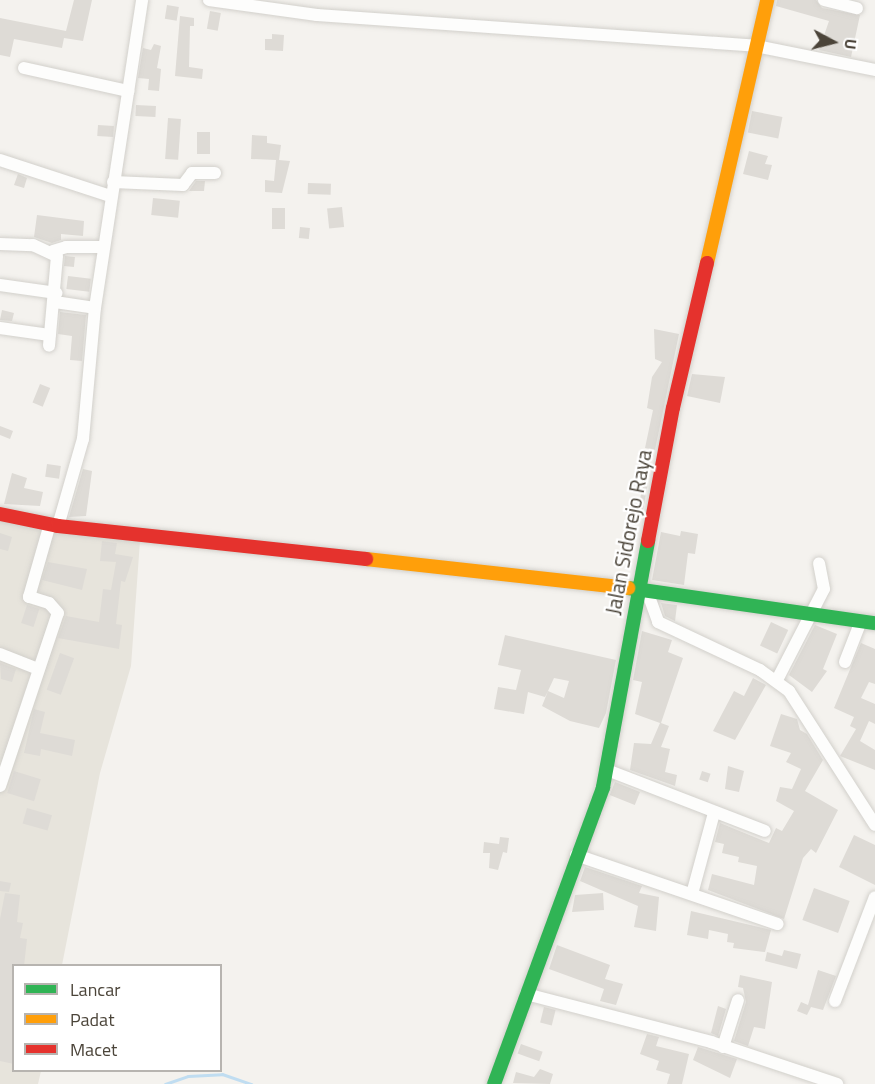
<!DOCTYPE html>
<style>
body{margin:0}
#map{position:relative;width:875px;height:1084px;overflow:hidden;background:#f4f2ee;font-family:"Titillium Web",sans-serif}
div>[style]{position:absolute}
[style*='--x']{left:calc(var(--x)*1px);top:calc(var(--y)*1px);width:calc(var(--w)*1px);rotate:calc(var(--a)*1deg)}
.residential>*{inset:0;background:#e7e4dc}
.stream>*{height:3px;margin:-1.5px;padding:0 1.5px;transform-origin:1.5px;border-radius:1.5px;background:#c0ddf1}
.building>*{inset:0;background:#dedbd6;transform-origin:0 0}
.roads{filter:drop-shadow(0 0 2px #d2d0cb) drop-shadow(0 0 2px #d2d0cb)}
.street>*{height:12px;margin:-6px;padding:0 6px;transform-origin:6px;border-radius:6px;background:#fdfdfc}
.fast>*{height:14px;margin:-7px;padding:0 7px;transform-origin:7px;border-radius:7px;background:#30b455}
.slow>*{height:14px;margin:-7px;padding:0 7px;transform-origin:7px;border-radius:7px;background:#ff9f0a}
.jam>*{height:14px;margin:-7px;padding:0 7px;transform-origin:7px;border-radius:7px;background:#e5322d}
span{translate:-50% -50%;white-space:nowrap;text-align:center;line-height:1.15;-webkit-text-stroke:4.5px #fff;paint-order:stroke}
.street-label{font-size:21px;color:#4b4439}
.legend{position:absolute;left:12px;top:964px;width:210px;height:108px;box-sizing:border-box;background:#fff;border:2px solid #b7b4b0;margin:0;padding:8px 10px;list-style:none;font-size:18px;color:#4b4439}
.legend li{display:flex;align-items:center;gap:12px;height:30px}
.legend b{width:30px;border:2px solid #b7b4b0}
.north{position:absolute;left:803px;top:12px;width:60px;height:60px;-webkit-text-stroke:4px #fff;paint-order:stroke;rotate:97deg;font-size:16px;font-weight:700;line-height:24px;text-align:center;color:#4b4439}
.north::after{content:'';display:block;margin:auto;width:21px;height:27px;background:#4b4439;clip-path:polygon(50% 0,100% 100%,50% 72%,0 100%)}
</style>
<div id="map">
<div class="residential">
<div style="clip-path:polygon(0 519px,140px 541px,131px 666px,100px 773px,62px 965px,14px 966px,14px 1070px,41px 1071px,38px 1084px,0 1084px)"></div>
</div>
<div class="stream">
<div style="--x:165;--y:1084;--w:24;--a:-19"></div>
<div style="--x:188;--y:1076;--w:34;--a:-3"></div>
<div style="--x:222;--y:1074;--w:31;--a:19"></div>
</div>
<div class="building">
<div style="clip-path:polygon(74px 0,92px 0,83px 41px,64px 38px,62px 48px,14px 39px,10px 57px,0 55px,0 18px,66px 31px)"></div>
<div style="clip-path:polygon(777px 0,816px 0,822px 8px,860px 15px,851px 57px,819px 50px,829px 21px,776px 6px)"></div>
<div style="left:167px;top:5px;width:12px;height:14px;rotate:9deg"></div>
<div style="left:210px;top:11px;width:11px;height:18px;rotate:10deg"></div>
<div style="clip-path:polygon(180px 16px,194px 18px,194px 26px,190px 26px,189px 67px,203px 69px,202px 79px,175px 76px)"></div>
<div style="clip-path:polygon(272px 34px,284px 35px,283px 51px,265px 50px,265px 39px,272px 39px)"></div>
<div style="clip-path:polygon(154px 44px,161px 46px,157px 68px,161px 69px,159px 91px,148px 90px,149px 79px,138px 78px,143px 48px,151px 50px)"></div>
<div style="left:136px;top:105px;width:20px;height:11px;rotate:3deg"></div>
<div style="left:752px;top:111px;width:31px;height:22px;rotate:11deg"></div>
<div style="left:168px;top:118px;width:13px;height:41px;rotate:4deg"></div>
<div style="left:98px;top:125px;width:16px;height:11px;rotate:4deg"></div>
<div style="left:197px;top:132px;width:13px;height:22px"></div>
<div style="clip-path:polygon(252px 135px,267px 136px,267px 143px,281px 145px,279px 160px,290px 161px,282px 193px,265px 192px,265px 180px,274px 181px,276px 160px,251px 159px)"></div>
<div style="clip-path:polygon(749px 151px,768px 156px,765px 164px,772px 165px,768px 180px,743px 174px)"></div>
<div style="clip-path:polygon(18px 174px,27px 178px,24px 188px,14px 185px)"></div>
<div style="clip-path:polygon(196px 181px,205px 181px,204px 191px,189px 191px)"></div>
<div style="left:308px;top:183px;width:23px;height:11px;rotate:2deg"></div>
<div style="left:153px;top:198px;width:27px;height:17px;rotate:6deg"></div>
<div style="left:342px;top:207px;width:20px;height:15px;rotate:84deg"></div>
<div style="left:272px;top:208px;width:13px;height:21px"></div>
<div style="clip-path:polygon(37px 215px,84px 221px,83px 236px,61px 234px,61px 240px,52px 243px,34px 237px)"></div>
<div style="left:300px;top:227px;width:10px;height:11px;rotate:6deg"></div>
<div style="left:65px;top:256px;width:10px;height:10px;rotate:6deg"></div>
<div style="left:68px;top:276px;width:23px;height:13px;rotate:7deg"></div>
<div style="clip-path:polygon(2px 310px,14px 313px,12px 321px,0 320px)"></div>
<div style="clip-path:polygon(60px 312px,86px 315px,82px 361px,70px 360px,72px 336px,58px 334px)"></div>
<div style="clip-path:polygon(654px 329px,679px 334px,655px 450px,645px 448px,653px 410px,647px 408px,652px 377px,662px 362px,655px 359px)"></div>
<div style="clip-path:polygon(692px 374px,725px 377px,720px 403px,687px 396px)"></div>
<div style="left:40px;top:384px;width:11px;height:20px;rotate:22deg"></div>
<div style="clip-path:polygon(0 426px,13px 431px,10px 439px,0 435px)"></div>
<div style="left:47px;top:464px;width:14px;height:13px;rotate:8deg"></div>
<div style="clip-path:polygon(83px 469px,92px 471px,86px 516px,69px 517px)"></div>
<div style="clip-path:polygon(12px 473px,27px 478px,24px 488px,43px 492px,40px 506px,4px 504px)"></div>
<div style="clip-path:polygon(644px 482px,648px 483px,643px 510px,637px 511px)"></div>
<div style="clip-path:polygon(681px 531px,698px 534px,695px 554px,688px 553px,684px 585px,652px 580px,661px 532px,680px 536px)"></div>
<div style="clip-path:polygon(0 533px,12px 537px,8px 551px,0 549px)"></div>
<div style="clip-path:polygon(102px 541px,117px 543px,115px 554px,133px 557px,125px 582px,121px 581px,116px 624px,122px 625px,119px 649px,58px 638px,66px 616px,99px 622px,103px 589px,111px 590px,116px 562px,100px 561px)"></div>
<div style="clip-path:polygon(48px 562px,87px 569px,82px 590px,42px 580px)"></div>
<div style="clip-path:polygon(661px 603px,677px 605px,675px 621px,665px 616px)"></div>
<div style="left:27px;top:605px;width:13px;height:19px;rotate:18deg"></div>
<div style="left:771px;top:622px;width:19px;height:26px;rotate:25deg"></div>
<div style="clip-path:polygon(815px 625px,837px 634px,823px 669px,827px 671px,812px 692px,789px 675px)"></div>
<div style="clip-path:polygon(642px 631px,672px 640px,668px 652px,683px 658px,661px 723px,669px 726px,661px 747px,670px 749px,665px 772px,677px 775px,675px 786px,630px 770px,634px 743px,651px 744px,660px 723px,635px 714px,642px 682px,633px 680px)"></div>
<div style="clip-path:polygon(evenodd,505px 635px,616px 660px,606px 713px,599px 728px,570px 721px,542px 706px,548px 691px,545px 697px,528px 692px,524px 714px,494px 709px,498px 687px,516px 690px,521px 670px,498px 665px,505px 635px,554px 678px,569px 681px,564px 698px,548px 691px,554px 678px)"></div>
<div style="clip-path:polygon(861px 643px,875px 649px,875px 684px,869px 682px,861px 698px,875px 704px,875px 724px,869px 721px,860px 741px,875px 750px,875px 770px,840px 756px,856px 729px,850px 726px,854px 717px,834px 708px)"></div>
<div style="left:60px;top:653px;width:15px;height:39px;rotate:20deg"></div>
<div style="clip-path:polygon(0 663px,16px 669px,12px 682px,1px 679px)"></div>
<div style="clip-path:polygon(753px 678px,766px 685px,735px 740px,713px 731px,734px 691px,744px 696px)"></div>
<div style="clip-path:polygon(34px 709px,45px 712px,40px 733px,75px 740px,72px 756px,41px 749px,40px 756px,24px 753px)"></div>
<div style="clip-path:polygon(781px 714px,797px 719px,800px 730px,807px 734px,823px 760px,805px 791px,838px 810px,816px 853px,811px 849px,803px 858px,784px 919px,708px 890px,712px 874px,754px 885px,757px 866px,738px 862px,739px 857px,722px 853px,724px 844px,715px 842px,720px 823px,769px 843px,776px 828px,782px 831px,794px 811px,776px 801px,780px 787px,792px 789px,801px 769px,786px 762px,791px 753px,770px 746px)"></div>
<div style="clip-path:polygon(728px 766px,744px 771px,739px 792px,725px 789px)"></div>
<div style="left:14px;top:771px;width:28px;height:23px;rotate:17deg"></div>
<div style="left:702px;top:771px;width:9px;height:9px;rotate:18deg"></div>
<div style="left:615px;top:782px;width:27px;height:14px;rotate:22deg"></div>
<div style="left:27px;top:808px;width:26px;height:16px;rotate:16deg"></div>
<div style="clip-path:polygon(854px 835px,875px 845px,875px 885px,839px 867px)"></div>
<div style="clip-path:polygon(500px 837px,509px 838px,507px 853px,503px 852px,498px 870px,489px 868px,490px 853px,483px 853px,484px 842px,499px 844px)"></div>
<div style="clip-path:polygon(585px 867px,642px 886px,639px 893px,659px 897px,656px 931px,634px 927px,638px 906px,580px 881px)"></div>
<div style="clip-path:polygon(0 881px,11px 883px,9px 892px,0 891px)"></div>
<div style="left:814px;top:888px;width:38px;height:34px;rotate:20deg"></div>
<div style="clip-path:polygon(5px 893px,20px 895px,17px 922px,23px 923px,20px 938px,27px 939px,24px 966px,14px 966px,14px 1064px,0 1061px,0 919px)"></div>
<div style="clip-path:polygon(603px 893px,604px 910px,572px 912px,575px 895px)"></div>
<div style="clip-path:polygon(691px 911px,771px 930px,765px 952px,733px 948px,734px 943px,727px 942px,728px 934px,709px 930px,708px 939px,687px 935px)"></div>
<div style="clip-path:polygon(557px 945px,610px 965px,605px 979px,623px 984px,616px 1005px,600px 1001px,604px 989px,549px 969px)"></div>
<div style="clip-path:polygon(784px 950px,801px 954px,797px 969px,765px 961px,767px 952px,782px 956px)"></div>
<div style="clip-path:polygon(818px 970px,836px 976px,823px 1010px,811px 1007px,807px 1015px,797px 1011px,801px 1002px,808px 1005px)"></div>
<div style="clip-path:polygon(740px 975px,772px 982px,765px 1029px,754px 1027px,748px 1046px,734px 1041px,746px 1002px,743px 988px,738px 987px)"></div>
<div style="clip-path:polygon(718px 1006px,726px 1009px,718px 1036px,711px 1033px)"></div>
<div style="left:544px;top:1007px;width:12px;height:16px;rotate:14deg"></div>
<div style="clip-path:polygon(647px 1034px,659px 1037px,656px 1046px,689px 1054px,682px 1084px,667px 1084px,670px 1074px,656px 1070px,659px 1061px,640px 1054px)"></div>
<div style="left:521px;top:1044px;width:23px;height:10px;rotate:20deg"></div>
<div style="clip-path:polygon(698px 1047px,737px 1059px,730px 1078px,693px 1060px)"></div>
<div style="clip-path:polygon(540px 1069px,553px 1074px,550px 1084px,513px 1083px,516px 1072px,534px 1077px)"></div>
</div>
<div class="roads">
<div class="street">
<div style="--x:209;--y:0;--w:109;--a:7.9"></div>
<div style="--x:317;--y:15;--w:440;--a:4"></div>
<div style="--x:756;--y:46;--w:121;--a:11.4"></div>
<div style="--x:824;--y:0;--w:34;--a:14"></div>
<div style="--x:24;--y:68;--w:107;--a:12.5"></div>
<div style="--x:0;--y:160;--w:116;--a:18.1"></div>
<div style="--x:113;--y:182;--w:70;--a:2.5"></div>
<div style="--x:183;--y:185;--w:15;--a:-53"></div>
<div style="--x:192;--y:173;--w:23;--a:0"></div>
<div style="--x:0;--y:244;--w:33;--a:2"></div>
<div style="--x:33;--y:245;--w:26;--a:25"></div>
<div style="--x:57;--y:256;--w:90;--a:95.1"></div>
<div style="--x:53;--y:251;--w:14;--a:-17"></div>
<div style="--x:66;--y:247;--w:38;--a:0"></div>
<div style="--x:0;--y:285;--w:57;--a:8.1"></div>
<div style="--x:55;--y:302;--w:40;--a:8.5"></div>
<div style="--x:0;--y:328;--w:50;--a:8"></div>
<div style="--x:58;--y:526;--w:91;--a:-74"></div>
<div style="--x:83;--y:439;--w:132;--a:-84.8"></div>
<div style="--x:95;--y:308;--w:312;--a:-81.3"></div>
<div style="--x:647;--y:591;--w:33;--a:70"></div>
<div style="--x:658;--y:622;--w:113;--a:25.2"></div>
<div style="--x:760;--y:670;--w:36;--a:36"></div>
<div style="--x:789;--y:691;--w:159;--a:57.3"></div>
<div style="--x:0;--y:654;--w:41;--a:21.5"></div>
<div style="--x:845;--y:662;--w:44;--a:-68.7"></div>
<div style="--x:777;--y:680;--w:102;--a:-62.7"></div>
<div style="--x:824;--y:589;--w:26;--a:-101"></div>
<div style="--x:607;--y:770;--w:169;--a:21.1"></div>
<div style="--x:0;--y:786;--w:182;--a:-71.5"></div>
<div style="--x:58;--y:613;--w:13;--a:-132"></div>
<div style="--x:49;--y:603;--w:21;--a:-163"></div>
<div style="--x:29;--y:597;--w:76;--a:-74"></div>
<div style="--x:576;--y:855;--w:213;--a:18.9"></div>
<div style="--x:692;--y:894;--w:84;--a:-74.8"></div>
<div style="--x:526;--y:994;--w:191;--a:14.5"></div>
<div style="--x:711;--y:1042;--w:133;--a:18.4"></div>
<div style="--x:835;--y:1001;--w:111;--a:-69"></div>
<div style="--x:723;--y:1047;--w:49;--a:-72.3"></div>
</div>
<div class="fast">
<div style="--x:628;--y:588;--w:249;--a:8.1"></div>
<div style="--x:494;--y:1084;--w:316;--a:-69.8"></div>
<div style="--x:603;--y:787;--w:250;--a:-79.6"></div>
</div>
<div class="slow">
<div style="--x:707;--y:263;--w:270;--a:-77.1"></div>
<div style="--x:366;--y:559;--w:264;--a:6.3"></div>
</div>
<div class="jam">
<div style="--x:0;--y:514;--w:59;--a:11.7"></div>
<div style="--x:58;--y:526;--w:310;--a:6.1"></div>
<div style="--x:648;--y:541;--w:135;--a:-79.4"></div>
<div style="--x:673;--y:408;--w:149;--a:-76.8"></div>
</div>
</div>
<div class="street-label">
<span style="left:628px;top:532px;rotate:-79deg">Jalan Sidorejo Raya</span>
</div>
<ul class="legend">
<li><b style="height:8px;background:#30b455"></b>Lancar</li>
<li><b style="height:8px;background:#ff9f0a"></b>Padat</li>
<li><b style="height:8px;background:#e5322d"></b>Macet</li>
</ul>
<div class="north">U</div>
</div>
